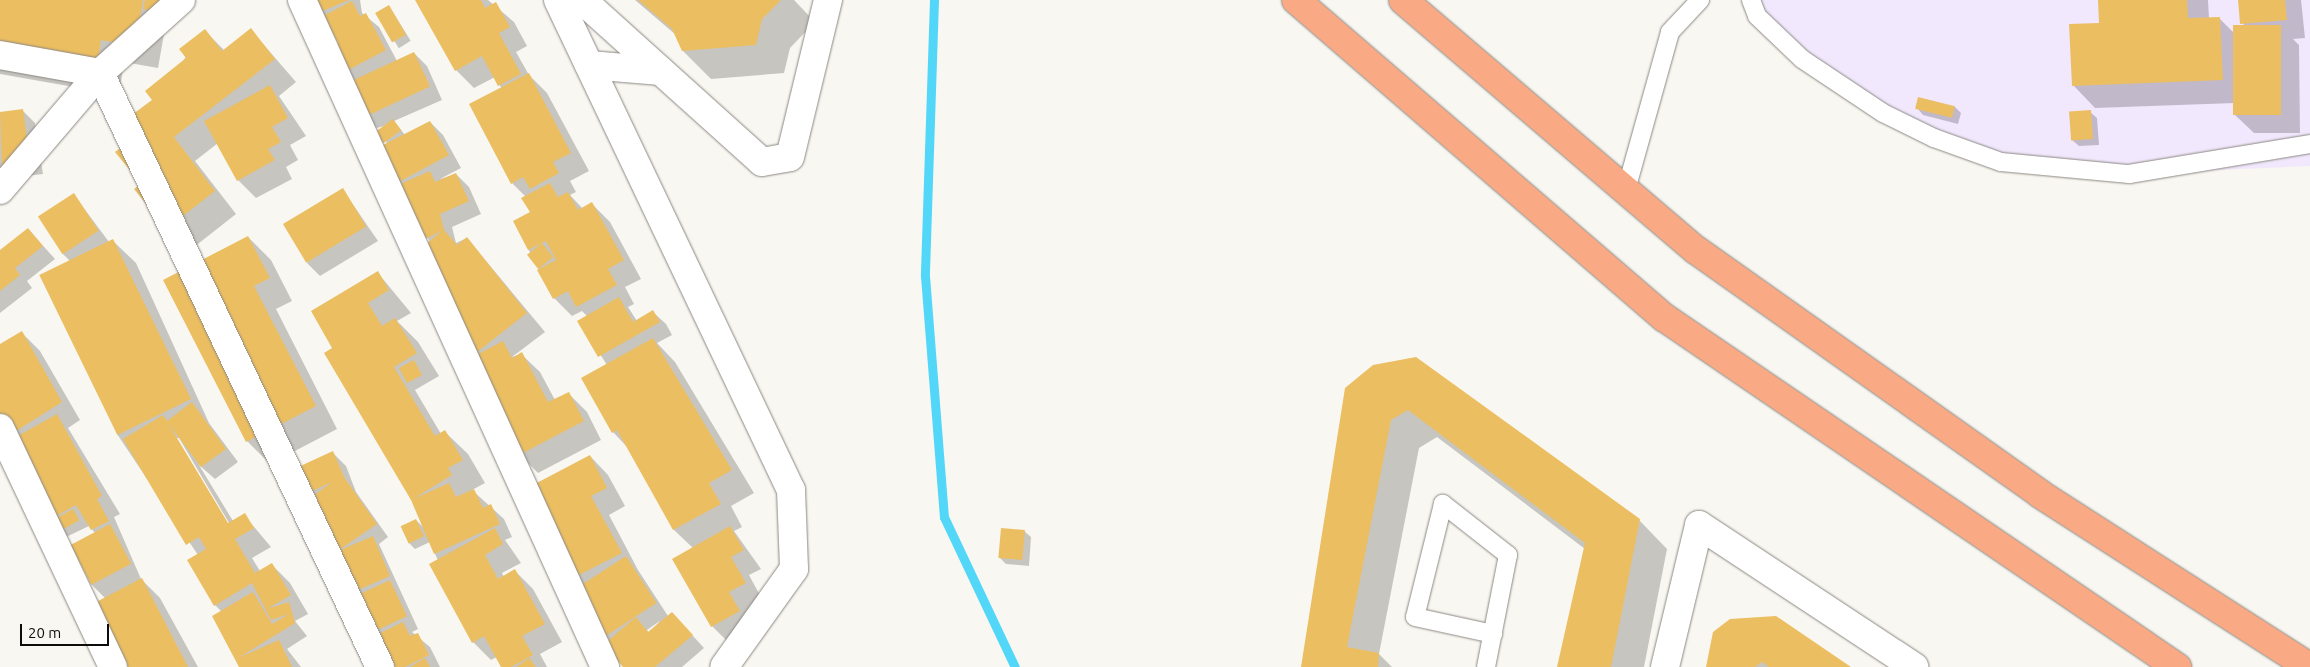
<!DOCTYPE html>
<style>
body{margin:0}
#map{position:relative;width:2310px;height:667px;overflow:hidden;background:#f9f7f1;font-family:Ubuntu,sans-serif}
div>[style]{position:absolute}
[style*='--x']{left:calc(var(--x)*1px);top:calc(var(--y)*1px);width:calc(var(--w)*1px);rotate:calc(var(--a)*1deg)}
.industrial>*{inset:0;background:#f2e8fd}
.shadow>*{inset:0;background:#0003;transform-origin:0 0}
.stream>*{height:9px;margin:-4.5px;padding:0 4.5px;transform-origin:4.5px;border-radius:4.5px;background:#53d7f9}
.building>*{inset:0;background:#ebbe61;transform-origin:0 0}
.roads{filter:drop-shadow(0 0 1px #8b8883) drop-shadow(0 0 1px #8b8883)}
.service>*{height:18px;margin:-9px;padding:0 9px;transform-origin:9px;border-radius:9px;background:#fff}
.minor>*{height:28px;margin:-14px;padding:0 14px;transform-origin:14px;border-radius:14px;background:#fff}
.tertiary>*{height:28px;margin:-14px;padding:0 14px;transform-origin:14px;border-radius:14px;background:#fff}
.motorway>*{height:28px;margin:-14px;padding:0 14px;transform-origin:14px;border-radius:14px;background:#f9aa84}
span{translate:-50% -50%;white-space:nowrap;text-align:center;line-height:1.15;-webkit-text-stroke:4.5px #f9f7f1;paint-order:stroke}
.scale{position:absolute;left:20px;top:624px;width:89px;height:22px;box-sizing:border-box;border:2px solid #0d0c0b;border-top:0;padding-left:6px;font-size:15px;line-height:18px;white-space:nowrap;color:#0d0c0b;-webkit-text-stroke:4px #f9f7f1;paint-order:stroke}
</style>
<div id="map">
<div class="industrial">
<div style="clip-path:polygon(1751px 0,2310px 0,2310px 166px,2129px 174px,2001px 162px,1934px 138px,1802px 59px)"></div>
</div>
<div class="shadow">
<div style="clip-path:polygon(0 0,170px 0,158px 68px,124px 62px,119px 95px,0 74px)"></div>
<div style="clip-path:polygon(314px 0,360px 0,362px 13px,379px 27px,397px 61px,414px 53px,427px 66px,442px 100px,394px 121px,405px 135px,430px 122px,443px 135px,461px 168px,440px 179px,456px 174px,469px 187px,481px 214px,452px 227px,456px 243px,467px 238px,545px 332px,512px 357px,521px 354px,540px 372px,555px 400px,568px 393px,587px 412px,601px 440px,538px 473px,520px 455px,430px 242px,389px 161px,384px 126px,377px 128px,364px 116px,339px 43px)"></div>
<div style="clip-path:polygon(417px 0,488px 0,514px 22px,527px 46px,516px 52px,529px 75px,547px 93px,589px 171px,570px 181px,576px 192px,570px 195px,583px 209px,592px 204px,610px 222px,641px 279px,625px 287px,634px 304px,628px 307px,637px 321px,653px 312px,666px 324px,672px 335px,657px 343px,675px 362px,754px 493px,731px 506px,742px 527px,734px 531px,761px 569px,749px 575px,763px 601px,746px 611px,757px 630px,731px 645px,712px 626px,674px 559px,693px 548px,674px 530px,628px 448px,613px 432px,607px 365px,579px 322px,588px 317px,582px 311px,572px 316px,554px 298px,514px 222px,531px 213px,526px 197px,512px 183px,502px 89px,495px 77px,474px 88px,456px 70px)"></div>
<div style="clip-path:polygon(635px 0,794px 0,815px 22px,790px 48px,784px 73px,711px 79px,683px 51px,676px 35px)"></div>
<div style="clip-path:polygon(2099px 0,2208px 0,2209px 18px,2219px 18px,2234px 33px,2244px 26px,2239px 0,2301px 0,2305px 38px,2293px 39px,2299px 45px,2300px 133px,2254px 133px,2235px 115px,2235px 103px,2095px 108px,2073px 85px,2100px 24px)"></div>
<div style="left:389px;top:6px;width:41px;height:14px;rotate:58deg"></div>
<div style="clip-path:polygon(251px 30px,296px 82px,279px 96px,306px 136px,290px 145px,298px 160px,286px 167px,292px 179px,256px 198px,238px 180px,218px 143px,195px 161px,236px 214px,189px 251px,143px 184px,143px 132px,154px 100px,205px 31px,224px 50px)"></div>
<div style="clip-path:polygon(1919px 98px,1955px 107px,1961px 113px,1958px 124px,1923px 115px,1917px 108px)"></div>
<div style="clip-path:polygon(22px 110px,35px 123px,43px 174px,0 179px,0 113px)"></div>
<div style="clip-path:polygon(2090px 112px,2097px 118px,2099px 145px,2079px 146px,2072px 140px)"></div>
<div style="clip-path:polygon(343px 190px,378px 241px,320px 276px,307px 263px)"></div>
<div style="clip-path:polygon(evenodd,74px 195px,109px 242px,113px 241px,136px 263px,209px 423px,238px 462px,215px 479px,199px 465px,233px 521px,244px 515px,271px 547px,252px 558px,260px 571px,271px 564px,290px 583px,308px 614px,295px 621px,307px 636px,287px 649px,301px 667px,241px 667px,214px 617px,222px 612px,215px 605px,198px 555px,117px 434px,70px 261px,63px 254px,74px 195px,176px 438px,179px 438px,232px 528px,230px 529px,176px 438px)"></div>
<div style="clip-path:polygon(28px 229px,55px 259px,27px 281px,32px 288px,0 313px,0 252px)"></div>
<div style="clip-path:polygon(248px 237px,271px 260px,292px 301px,276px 309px,337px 429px,270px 464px,247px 441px)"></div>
<div style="clip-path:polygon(378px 273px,411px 313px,397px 321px,418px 342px,439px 376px,415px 390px,441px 434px,445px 432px,468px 454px,485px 483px,472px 490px,504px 519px,512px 537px,505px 540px,521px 563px,502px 573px,504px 577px,515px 571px,533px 589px,562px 642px,540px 654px,547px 667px,502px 667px,497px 657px,491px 660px,473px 642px,430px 542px,415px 549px,409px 543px,416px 520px,423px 527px,414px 500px,334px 348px)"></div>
<div style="clip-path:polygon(22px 333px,40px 351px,80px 420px,68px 428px,120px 514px,114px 517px,141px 579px,160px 598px,198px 667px,130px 667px,105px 598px,91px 584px,71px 545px,95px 533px,89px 526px,64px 538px,0 447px,0 345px)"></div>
<div style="clip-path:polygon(1374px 366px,1639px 520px,1667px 549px,1644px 667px,1558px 667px,1585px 549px,1437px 437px,1419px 448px,1379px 654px,1392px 667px,1302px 667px)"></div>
<div style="clip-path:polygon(333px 453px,346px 466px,356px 492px,388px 537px,379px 544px,418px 629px,412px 632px,430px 647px,440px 667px,371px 667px,296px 510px)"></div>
<div style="clip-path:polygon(evenodd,590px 456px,608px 475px,625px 506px,609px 515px,638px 570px,668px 616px,672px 613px,704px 648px,682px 667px,625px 667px,572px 578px,590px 456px,660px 621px,649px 633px,647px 630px,660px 621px)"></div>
<div style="clip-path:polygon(1024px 531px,1031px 537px,1029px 566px,1006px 564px,1000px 558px)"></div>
<div style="clip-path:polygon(1714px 632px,1849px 667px,1707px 667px)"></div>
</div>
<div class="stream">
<div style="--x:934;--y:0;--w:276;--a:91.9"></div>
<div style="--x:925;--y:276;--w:242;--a:85.5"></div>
<div style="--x:944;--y:517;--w:166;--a:64.7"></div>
</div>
<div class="building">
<div style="clip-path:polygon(0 0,143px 0,135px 46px,101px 40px,96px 73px,0 55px)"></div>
<div style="clip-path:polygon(145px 0,171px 0,167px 15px,143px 9px)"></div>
<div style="clip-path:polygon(313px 0,349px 0,318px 13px)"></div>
<div style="clip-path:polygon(415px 0,481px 0,485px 8px,496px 2px,510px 27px,499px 33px,521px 74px,498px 86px,482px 56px,455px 71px)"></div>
<div style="clip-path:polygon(638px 0,781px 0,762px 19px,756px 45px,682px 51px,672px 29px)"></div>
<div style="clip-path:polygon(2098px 0,2187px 0,2188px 18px,2220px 17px,2223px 80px,2072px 86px,2069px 24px,2099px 23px)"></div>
<div style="clip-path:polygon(2238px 0,2285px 0,2287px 20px,2240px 24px)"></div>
<div style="clip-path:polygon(352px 1px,360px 16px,366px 13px,386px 50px,329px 80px,315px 55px,338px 43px,323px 16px)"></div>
<div style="left:389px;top:5px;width:34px;height:16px;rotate:60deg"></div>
<div style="left:2233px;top:25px;width:48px;height:90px"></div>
<div style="clip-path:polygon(251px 28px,275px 59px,174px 137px,215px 191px,166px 229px,134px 189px,141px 184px,115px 152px,141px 132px,129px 117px,152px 100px,145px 91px,186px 58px,179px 49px,205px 29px,222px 51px)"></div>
<div style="left:414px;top:52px;width:38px;height:73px;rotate:65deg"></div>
<div style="clip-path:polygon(529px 73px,571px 153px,553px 162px,559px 173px,530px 189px,523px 177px,511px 184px,469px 104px)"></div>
<div style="clip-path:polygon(270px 85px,288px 118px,272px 127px,281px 142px,268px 149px,275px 160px,237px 181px,204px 121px)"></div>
<div style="left:1918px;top:97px;width:38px;height:12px;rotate:14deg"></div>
<div style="clip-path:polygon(23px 109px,30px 162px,2px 166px,0 112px)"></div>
<div style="left:2091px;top:110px;width:29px;height:22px;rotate:86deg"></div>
<div style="left:393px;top:119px;width:14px;height:22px;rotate:54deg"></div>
<div style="clip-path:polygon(430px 121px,449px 155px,380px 192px,379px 147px)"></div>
<div style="clip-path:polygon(430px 171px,435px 182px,456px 173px,469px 201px,440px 214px,444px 230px,457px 245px,467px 237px,527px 313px,472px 356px,422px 247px,442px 231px,425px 239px,380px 193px)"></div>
<div style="clip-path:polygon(550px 183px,558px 197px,568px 192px,578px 210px,592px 202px,624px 260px,608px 269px,617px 285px,576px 307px,568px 291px,553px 299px,537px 270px,556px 260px,546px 241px,528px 250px,513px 221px,530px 212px,521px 198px)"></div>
<div style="left:343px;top:188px;width:45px;height:70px;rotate:59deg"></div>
<div style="left:74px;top:193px;width:45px;height:43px;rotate:57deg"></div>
<div style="clip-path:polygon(28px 228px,43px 246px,15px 268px,20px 275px,0 291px,0 250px)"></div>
<div style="clip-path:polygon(248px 236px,270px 278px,254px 286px,316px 406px,246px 442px,163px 280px)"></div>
<div style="left:113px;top:239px;width:178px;height:82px;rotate:64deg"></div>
<div style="left:542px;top:243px;width:18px;height:19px;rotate:52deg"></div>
<div style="clip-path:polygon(378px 271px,389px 290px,368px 303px,382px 326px,395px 318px,417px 353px,394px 367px,435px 436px,445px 430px,463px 460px,448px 468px,452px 475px,413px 499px,449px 483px,456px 497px,474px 489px,483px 508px,491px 504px,500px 524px,434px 554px,411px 500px,324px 353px,332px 348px,311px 311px)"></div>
<div style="clip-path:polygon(619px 297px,633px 322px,653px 310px,660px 322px,598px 357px,577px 321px)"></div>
<div style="clip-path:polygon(22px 331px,62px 402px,5px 438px,0 428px,0 344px)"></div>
<div style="clip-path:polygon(653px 338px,732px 470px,709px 483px,721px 504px,673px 530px,617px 430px,612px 433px,581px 378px)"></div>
<div style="clip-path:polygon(503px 341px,512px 358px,522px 352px,548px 402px,569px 392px,584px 421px,519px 455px,469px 359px)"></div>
<div style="clip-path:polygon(1416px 357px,1640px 519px,1611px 667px,1557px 667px,1585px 543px,1408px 410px,1391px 420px,1347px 647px,1379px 653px,1378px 667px,1301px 667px,1345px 388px,1373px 365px)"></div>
<div style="left:414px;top:360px;width:17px;height:17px;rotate:62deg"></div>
<div style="clip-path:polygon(192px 402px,226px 449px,201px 467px,168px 423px,228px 523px,245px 513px,254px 528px,235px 539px,255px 573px,272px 563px,291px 595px,267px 609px,289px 602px,295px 623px,238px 658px,279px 640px,292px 667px,239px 667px,212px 616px,253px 592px,272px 624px,289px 614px,271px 620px,252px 583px,214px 606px,187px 560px,206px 549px,199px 537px,186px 545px,123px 439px,163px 415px,167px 421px)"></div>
<div style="clip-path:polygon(57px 414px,102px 496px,97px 499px,109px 521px,91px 530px,76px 505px,49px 520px,0 446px)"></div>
<div style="clip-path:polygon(333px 451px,344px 477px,377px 524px,336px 552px,373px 536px,390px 576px,342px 597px,294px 510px,332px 482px,295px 499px,283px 474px)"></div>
<div style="clip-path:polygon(590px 455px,607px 488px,591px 496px,622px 553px,571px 579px,531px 486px)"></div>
<div style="left:73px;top:509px;width:13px;height:26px;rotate:61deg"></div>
<div style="left:416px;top:519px;width:19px;height:17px;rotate:65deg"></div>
<div style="left:110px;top:524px;width:45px;height:45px;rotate:62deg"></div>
<div style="clip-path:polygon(730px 526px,744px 550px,731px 557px,746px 583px,729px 592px,740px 611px,711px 627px,672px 559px)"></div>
<div style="clip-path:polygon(495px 528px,503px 544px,485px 555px,498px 579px,515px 569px,545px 624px,522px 636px,533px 655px,511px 667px,501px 667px,484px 636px,472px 643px,429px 564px)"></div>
<div style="left:1001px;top:528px;width:24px;height:30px;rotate:5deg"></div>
<div style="left:626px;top:556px;width:56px;height:63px;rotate:57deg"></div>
<div style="clip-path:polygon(142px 578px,188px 667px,128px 667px,104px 621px,81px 610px)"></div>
<div style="left:390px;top:580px;width:40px;height:60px;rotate:65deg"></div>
<div style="clip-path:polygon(672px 612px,693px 635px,655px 667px,623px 667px,604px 644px,636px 617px,648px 632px)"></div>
<div style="clip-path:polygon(1776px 616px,1851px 667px,1769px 667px,1762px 662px,1755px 667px,1706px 667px,1713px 632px,1730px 619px)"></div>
<div style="clip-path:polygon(403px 622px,410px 636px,418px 633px,429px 655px,405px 667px,369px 667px,358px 644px)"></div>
<div style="clip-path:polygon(425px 658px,430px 667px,410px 667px)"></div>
<div style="clip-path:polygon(529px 658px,536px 667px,516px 667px)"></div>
</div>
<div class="roads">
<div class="service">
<div style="--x:1751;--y:0;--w:17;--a:69"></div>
<div style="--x:1757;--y:16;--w:62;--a:43.7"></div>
<div style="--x:1802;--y:59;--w:97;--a:33.7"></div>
<div style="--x:1883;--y:113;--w:57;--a:26.1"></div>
<div style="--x:1934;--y:138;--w:71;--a:19.7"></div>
<div style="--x:2001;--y:162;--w:129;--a:5.4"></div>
<div style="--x:2129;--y:174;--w:183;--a:-9.4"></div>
<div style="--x:1626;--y:190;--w:164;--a:-74.4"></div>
<div style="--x:1670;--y:32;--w:44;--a:-46.8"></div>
<div style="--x:1486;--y:667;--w:114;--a:-78.9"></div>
<div style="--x:1508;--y:555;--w:83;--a:-141.9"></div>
<div style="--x:1443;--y:504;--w:116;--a:103.9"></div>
<div style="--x:1415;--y:617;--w:80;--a:12.3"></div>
</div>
<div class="minor">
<div style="--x:302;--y:0;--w:733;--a:65.57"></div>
<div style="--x:558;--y:0;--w:543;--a:64.57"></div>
<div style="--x:791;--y:490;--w:79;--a:87.8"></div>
<div style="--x:794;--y:569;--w:120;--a:125.5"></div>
<div style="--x:582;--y:0;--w:242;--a:42"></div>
<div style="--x:762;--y:162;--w:28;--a:-10"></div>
<div style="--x:790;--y:157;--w:162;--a:-76.4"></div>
<div style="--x:0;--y:55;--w:102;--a:10.2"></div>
<div style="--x:100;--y:73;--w:657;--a:64.76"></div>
<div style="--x:589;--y:65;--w:72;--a:4.8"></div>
<div style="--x:0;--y:190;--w:154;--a:-49.5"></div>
<div style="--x:100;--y:73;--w:109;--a:-42"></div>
<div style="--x:1665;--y:667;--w:146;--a:-76.5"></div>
<div style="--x:1699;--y:525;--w:258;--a:33.4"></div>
</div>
<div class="tertiary">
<div style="--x:0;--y:428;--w:264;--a:64.7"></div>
</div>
<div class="motorway">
<div style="--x:1296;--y:0;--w:487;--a:40.8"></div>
<div style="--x:1665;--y:318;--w:620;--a:34.28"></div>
<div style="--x:1403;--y:0;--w:385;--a:40.5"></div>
<div style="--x:1696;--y:250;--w:422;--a:35.3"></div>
<div style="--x:2040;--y:494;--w:320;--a:32.7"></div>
</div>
</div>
<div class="scale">20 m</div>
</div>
